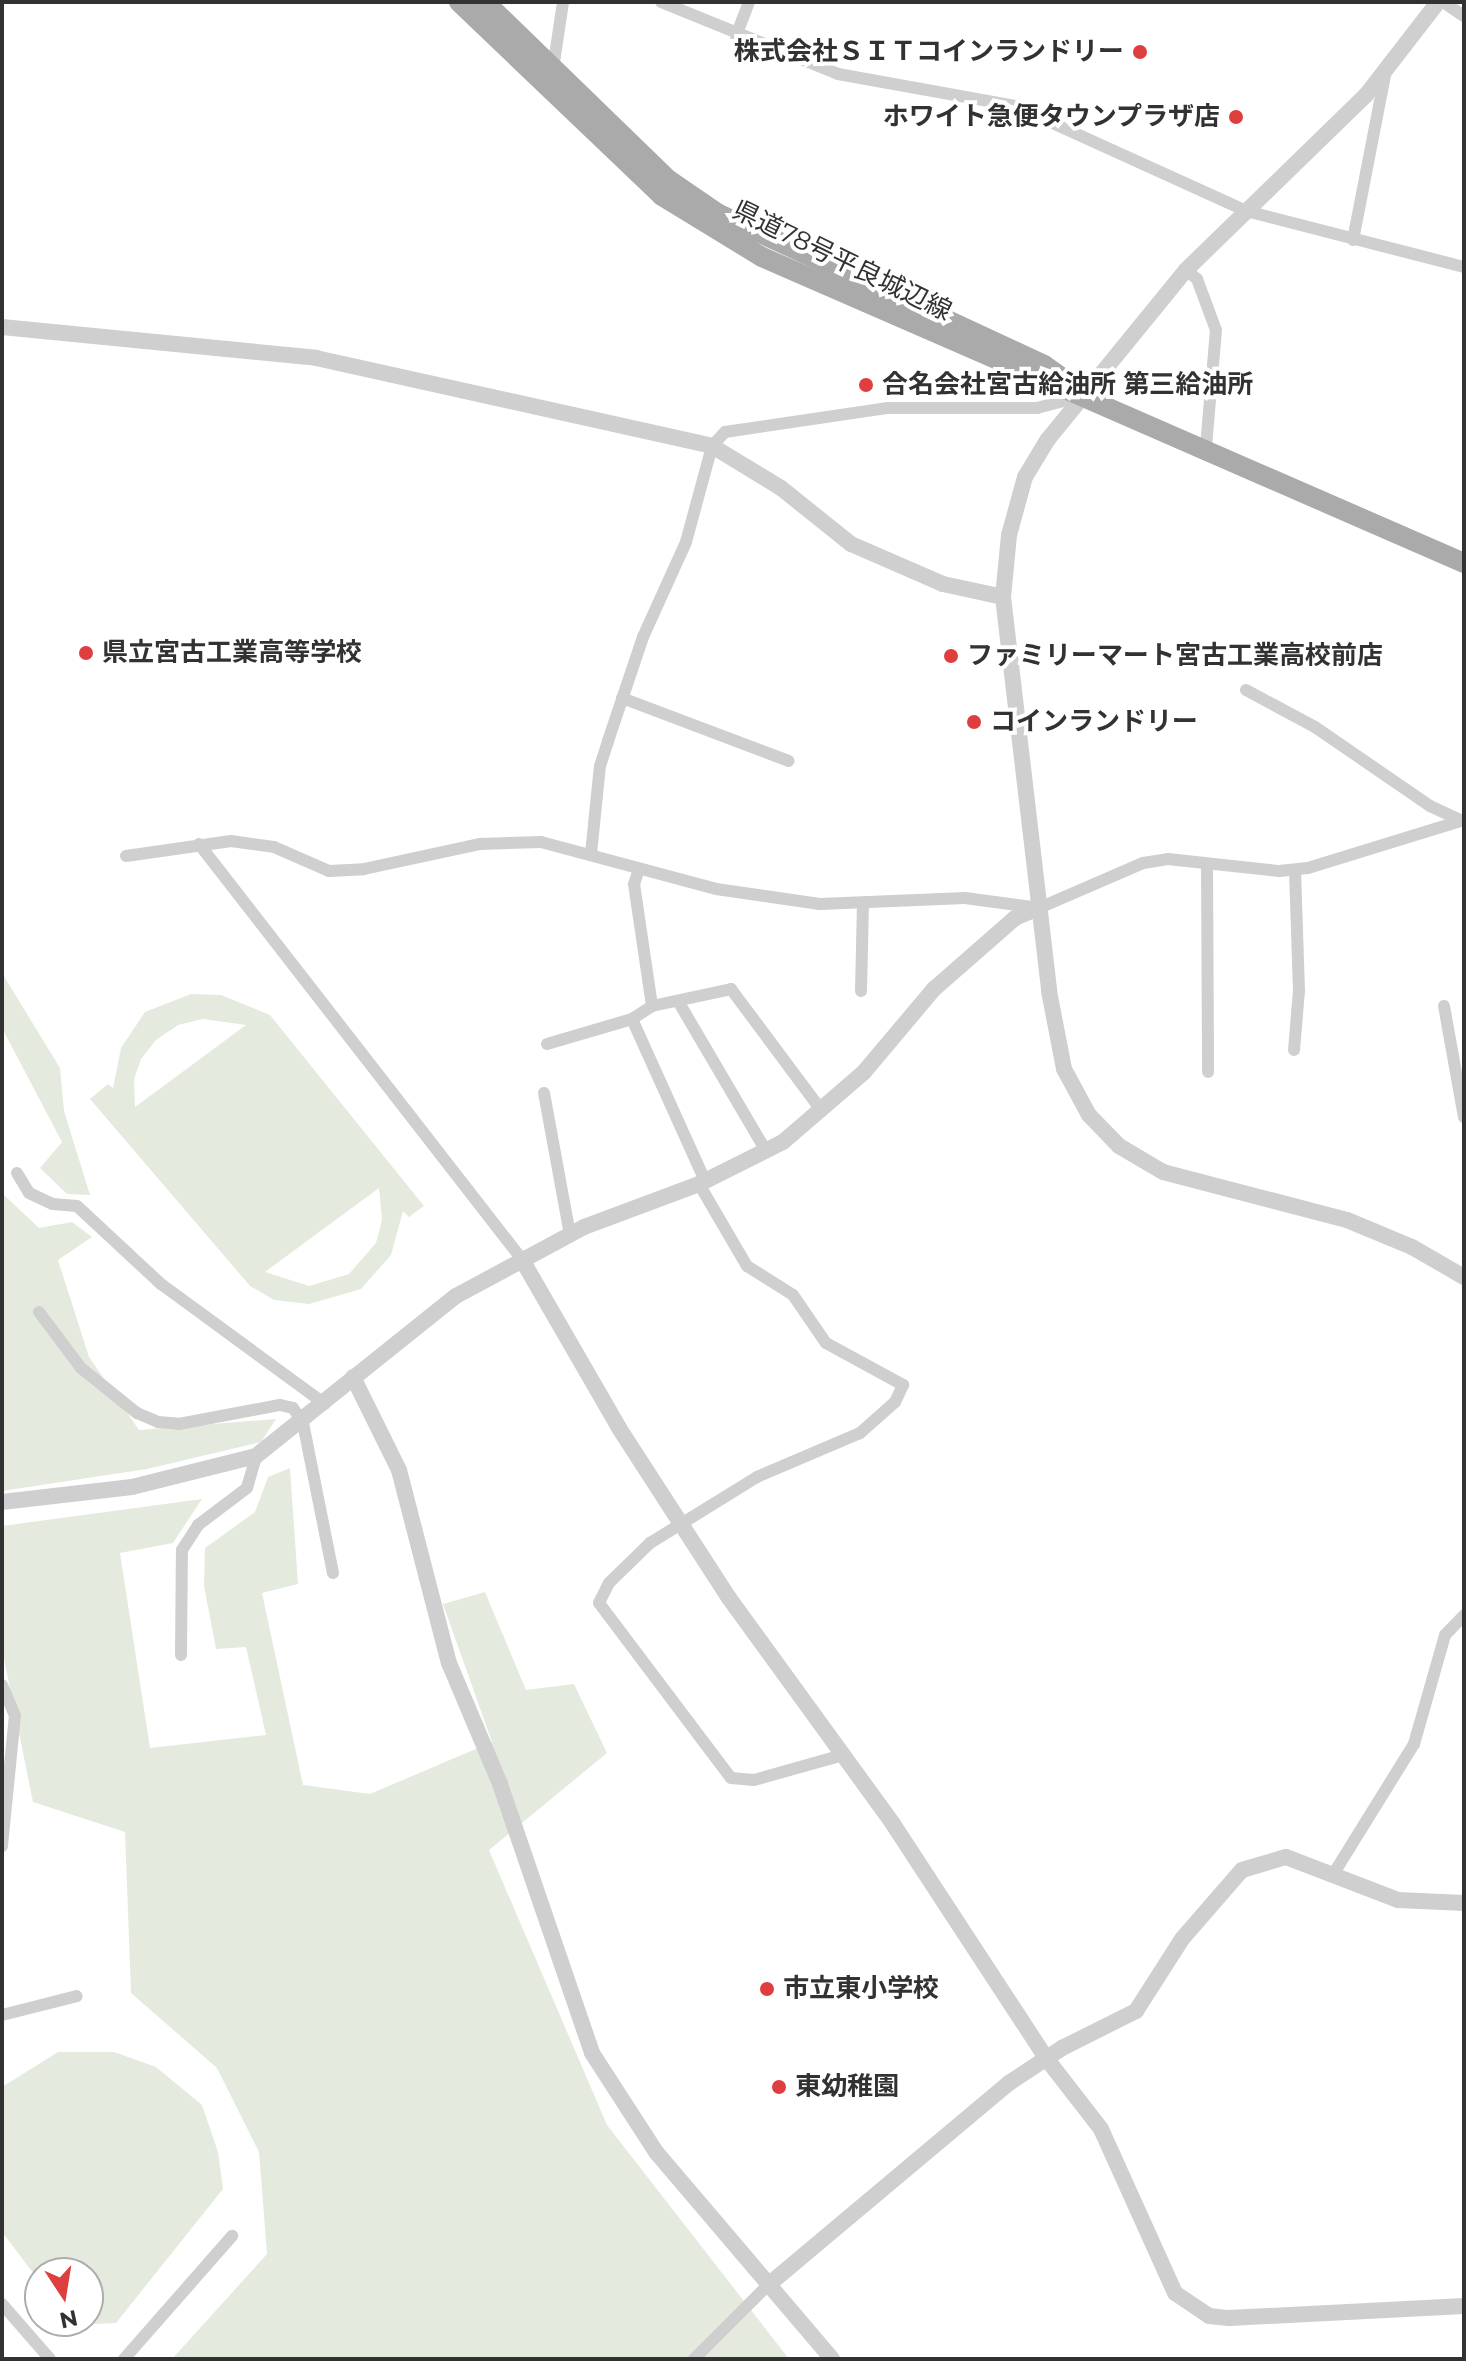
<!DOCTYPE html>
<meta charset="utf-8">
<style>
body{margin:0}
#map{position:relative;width:1466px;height:2361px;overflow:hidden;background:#fff;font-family:Montserrat,"Noto Sans JP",sans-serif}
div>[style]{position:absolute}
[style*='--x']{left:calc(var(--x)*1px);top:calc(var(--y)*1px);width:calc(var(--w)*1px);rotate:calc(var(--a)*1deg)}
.green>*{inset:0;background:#e4ebde}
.minor>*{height:12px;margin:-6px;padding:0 6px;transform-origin:6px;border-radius:6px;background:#cfcfcf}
.tertiary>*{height:16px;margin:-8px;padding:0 8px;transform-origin:8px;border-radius:8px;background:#cfcfcf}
.primary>*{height:20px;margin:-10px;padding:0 10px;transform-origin:10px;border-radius:10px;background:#aaa}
.dots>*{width:22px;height:22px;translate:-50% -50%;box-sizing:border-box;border:4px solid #fff;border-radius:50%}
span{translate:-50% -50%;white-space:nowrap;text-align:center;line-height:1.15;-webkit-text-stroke:8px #fff;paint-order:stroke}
.poi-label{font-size:26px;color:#323232;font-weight:700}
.right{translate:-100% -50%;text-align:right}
.left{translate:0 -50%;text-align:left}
.street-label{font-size:26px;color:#323232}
.frame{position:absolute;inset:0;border:4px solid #323232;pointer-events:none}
.north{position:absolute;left:24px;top:2257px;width:80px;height:80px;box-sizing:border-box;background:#fff;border:2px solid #adadad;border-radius:50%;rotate:168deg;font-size:22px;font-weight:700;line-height:32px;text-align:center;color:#323232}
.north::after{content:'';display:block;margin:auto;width:28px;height:36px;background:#df3e3f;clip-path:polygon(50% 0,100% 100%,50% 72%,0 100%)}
</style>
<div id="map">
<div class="green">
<div style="clip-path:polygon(2px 973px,60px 1068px,64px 1111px,90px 1195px,67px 1194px,40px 1168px,62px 1142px,2px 1028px)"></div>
<div style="clip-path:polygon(evenodd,191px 994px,221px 995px,270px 1015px,424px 1206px,409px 1217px,403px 1211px,391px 1255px,361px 1289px,309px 1304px,274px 1300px,250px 1286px,90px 1099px,108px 1084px,113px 1088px,121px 1048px,145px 1012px,191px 994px,203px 1019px,246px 1025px,135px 1107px,134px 1079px,141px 1059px,156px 1040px,178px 1025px,203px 1019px,191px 994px,379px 1188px,382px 1220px,376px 1243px,349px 1274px,309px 1286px,265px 1272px,379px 1188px)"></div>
<div style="clip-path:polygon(2px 1193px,39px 1228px,72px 1222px,92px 1237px,58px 1260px,89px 1357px,139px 1430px,276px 1419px,261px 1442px,147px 1469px,2px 1491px)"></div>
<div style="clip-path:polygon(290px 1468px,298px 1584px,262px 1593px,303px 1785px,370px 1794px,492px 1742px,443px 1604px,485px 1592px,526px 1690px,574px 1684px,607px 1753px,489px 1850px,607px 2125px,789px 2359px,172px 2359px,267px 2254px,259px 2152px,217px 2068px,131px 1993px,125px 1832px,33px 1802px,2px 1649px,2px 1526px,202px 1499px,173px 1543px,120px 1553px,150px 1748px,266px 1735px,246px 1647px,216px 1649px,204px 1586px,205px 1548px,255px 1512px,268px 1477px)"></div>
<div style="clip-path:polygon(58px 2052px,114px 2052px,156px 2067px,202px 2105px,218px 2152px,223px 2189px,116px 2323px,73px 2325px,70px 2321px,88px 2321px,88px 2273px,40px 2273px,40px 2282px,2px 2232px,2px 2087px)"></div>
</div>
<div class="minor">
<div style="--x:661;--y:2;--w:191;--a:22.1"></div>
<div style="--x:838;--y:74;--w:180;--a:10.2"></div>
<div style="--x:1015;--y:106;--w:254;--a:24.4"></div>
<div style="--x:1246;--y:211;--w:225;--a:14.4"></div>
<div style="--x:1443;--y:2;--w:25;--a:34"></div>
<div style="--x:736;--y:36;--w:36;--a:-69"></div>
<div style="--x:553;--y:69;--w:68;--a:-81.5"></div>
<div style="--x:1353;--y:240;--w:173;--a:-79"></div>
<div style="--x:1186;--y:270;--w:14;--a:39"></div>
<div style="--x:1197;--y:279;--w:54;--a:69.6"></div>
<div style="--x:1216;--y:330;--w:117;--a:94.9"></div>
<div style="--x:1246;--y:690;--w:78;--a:28.2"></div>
<div style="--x:1315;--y:727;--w:140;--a:34.5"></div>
<div style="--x:1430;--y:806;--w:33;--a:25"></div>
<div style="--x:622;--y:698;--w:178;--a:20.7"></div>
<div style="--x:199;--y:844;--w:524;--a:52.13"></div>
<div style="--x:591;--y:854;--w:88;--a:-84.2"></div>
<div style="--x:600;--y:766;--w:26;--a:-72"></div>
<div style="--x:608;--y:741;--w:110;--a:-71.4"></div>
<div style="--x:643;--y:637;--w:104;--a:-65.6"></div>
<div style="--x:686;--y:542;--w:99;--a:-74.8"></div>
<div style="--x:712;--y:446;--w:19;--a:-47"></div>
<div style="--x:725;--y:432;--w:165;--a:-8.4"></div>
<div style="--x:888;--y:408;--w:149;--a:0"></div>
<div style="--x:1037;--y:408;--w:42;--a:-15"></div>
<div style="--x:126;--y:856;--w:106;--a:-8.1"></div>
<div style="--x:231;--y:841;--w:43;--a:7.9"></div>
<div style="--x:274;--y:847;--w:60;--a:23.6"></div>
<div style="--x:329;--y:871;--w:35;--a:-3"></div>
<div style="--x:364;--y:869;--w:119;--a:-12.2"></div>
<div style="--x:480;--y:844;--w:61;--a:-1.9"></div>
<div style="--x:541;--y:842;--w:181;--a:15"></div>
<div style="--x:716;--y:889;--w:105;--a:8.2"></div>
<div style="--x:820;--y:904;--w:145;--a:-2.4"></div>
<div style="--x:965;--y:898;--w:75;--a:7.7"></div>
<div style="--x:1039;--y:908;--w:113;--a:-23.4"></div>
<div style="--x:1143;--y:863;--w:25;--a:-9"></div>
<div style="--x:1168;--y:859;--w:112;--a:6.2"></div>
<div style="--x:1279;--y:871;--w:29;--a:-6"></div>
<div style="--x:1308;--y:868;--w:163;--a:-17.1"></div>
<div style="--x:1207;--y:865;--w:207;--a:89.7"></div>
<div style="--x:639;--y:869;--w:16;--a:108"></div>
<div style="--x:634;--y:884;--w:123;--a:81.6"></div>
<div style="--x:861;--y:991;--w:87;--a:-88.7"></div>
<div style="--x:678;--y:1001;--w:174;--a:59.6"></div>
<div style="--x:1444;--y:1006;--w:113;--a:79.8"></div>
<div style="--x:632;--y:1019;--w:178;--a:65.7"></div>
<div style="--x:547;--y:1044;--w:89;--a:-16.4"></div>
<div style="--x:632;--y:1019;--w:24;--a:-33"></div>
<div style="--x:652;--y:1006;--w:81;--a:-12.1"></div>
<div style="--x:731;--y:989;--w:152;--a:53.3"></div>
<div style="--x:1294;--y:1050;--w:59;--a:-85.2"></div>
<div style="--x:1299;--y:991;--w:121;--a:-91.9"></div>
<div style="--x:544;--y:1093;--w:143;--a:79.6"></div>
<div style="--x:17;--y:1173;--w:23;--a:59"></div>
<div style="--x:29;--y:1193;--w:26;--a:25"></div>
<div style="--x:53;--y:1204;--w:24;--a:5"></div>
<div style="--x:77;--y:1206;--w:115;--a:42.9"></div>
<div style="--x:161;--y:1284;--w:203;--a:36.2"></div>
<div style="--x:699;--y:1184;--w:95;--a:59.7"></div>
<div style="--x:747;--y:1266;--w:54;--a:32.2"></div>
<div style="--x:793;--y:1295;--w:58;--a:55.5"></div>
<div style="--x:826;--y:1343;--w:88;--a:28.6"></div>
<div style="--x:903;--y:1385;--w:19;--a:115"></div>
<div style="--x:895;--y:1402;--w:47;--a:138.5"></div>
<div style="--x:860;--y:1433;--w:112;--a:156.9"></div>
<div style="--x:757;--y:1477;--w:126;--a:148.3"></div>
<div style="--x:650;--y:1543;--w:57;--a:135.7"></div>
<div style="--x:609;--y:1583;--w:22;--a:117"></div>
<div style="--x:599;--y:1603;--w:219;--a:53"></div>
<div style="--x:731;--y:1778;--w:23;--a:5"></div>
<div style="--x:754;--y:1780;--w:92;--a:-15.7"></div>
<div style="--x:39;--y:1312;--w:70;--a:53.1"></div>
<div style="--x:81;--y:1368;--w:72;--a:38.8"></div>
<div style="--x:137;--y:1413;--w:23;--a:23"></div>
<div style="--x:158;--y:1422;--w:21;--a:5"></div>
<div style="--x:179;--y:1424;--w:103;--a:-10.7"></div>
<div style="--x:280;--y:1405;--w:13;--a:13"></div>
<div style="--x:293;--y:1408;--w:18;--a:56"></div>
<div style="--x:303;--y:1423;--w:153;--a:78.7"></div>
<div style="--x:181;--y:1655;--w:105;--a:-89.5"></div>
<div style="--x:182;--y:1550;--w:30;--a:-57"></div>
<div style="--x:198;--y:1525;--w:61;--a:-37.1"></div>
<div style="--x:247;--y:1488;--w:33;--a:-74"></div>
<div style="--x:2;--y:1685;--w:33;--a:67"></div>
<div style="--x:15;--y:1715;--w:132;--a:95.7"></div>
<div style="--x:1334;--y:1873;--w:152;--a:-58.2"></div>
<div style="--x:1414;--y:1744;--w:113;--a:-74.1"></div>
<div style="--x:1445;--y:1635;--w:28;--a:-46"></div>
<div style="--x:2;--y:2015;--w:77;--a:-14.2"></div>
<div style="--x:2;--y:2304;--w:73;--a:48.9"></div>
<div style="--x:124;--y:2359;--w:164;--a:-48.7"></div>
<div style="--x:694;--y:2359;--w:103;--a:-45"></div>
</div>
<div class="tertiary">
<div style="--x:1438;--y:2;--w:118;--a:127.7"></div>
<div style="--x:1366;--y:95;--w:251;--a:135.8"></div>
<div style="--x:1186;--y:270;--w:218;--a:129.2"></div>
<div style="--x:1048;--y:439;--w:44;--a:121.2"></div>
<div style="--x:1025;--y:477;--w:60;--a:105.4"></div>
<div style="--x:1009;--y:535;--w:62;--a:95.5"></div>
<div style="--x:1003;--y:597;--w:397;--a:83.3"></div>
<div style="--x:1049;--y:991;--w:79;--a:79.1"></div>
<div style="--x:1064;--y:1069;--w:52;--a:61.5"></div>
<div style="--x:1089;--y:1115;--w:43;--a:45.9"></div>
<div style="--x:1119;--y:1146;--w:51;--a:30.6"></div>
<div style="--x:1163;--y:1172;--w:190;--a:14.6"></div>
<div style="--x:1347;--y:1220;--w:70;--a:22.6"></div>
<div style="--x:1412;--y:1247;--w:60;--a:30"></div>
<div style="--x:2;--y:327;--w:316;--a:5.6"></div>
<div style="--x:316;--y:358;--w:406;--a:12.5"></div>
<div style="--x:712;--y:446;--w:81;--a:31.3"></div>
<div style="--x:781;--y:488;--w:90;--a:38.7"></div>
<div style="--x:851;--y:544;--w:100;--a:23.5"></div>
<div style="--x:943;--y:584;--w:61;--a:12.2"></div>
<div style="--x:521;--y:1258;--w:196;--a:60"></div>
<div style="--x:619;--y:1428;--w:202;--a:57.1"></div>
<div style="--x:729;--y:1598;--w:279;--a:54"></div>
<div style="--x:893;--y:1824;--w:280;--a:56.8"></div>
<div style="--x:1046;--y:2058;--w:90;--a:52.2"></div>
<div style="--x:1101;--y:2129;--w:180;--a:65.7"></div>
<div style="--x:1175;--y:2293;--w:41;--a:34.1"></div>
<div style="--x:1209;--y:2316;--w:20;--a:6"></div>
<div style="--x:1229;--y:2318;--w:235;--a:-2.9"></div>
<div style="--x:353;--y:1377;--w:104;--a:63.7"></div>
<div style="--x:399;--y:1470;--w:199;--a:75.5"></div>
<div style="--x:449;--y:1663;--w:131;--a:67.1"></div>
<div style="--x:500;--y:1784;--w:284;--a:71.1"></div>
<div style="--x:592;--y:2053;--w:118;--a:57.1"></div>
<div style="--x:656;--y:2152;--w:272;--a:49.6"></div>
<div style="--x:2;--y:1502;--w:131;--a:-6.6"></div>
<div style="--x:132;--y:1487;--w:128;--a:-14"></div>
<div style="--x:256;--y:1456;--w:256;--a:-38.7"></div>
<div style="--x:456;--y:1296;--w:145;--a:-28.3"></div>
<div style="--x:584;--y:1227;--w:123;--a:-20.5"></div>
<div style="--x:699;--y:1184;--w:94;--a:-26.6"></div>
<div style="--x:783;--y:1142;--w:107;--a:-40.8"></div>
<div style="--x:864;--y:1072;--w:109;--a:-49.9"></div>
<div style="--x:934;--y:989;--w:108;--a:-41.2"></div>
<div style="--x:1015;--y:918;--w:26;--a:-23"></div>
<div style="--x:767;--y:2286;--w:316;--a:-40"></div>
<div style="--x:1009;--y:2083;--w:64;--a:-33.4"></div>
<div style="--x:1062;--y:2048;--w:83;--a:-26.6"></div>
<div style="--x:1136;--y:2011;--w:85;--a:-57.4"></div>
<div style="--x:1182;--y:1939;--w:91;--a:-49"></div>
<div style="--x:1242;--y:1870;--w:46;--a:-16.5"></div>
<div style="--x:1286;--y:1857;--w:120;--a:21"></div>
<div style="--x:1398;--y:1900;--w:66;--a:2.6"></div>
</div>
<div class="primary">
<div style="--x:459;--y:2;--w:281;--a:43.7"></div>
<div style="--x:662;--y:196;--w:117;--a:31.4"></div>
<div style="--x:762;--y:257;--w:766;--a:23.55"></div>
<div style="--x:485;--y:2;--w:256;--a:44.1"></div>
<div style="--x:669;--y:180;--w:58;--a:34.5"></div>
<div style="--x:717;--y:213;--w:361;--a:24.9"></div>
<div style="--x:1044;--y:365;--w:37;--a:35"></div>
</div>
<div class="dots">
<div style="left:1140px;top:52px;background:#df3e3f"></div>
<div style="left:1236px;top:117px;background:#df3e3f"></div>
<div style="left:866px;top:385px;background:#df3e3f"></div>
<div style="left:86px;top:653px;background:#df3e3f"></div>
<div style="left:951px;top:656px;background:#df3e3f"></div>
<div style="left:974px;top:722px;background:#df3e3f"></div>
<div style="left:767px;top:1989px;background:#df3e3f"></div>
<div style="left:779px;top:2087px;background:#df3e3f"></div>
</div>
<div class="poi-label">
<span class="right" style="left:1124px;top:52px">株式会社ＳＩＴコインランドリー</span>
<span class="right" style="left:1220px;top:117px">ホワイト急便タウンプラザ店</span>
<span class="left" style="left:882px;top:385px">合名会社宮古給油所 第三給油所</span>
<span class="left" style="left:102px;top:653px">県立宮古工業高等学校</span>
<span class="left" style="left:967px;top:656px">ファミリーマート宮古工業高校前店</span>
<span class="left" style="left:990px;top:722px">コインランドリー</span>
<span class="left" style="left:783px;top:1989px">市立東小学校</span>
<span class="left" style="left:795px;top:2087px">東幼稚園</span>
</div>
<div class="street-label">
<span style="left:842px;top:261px;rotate:26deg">県道78号平良城辺線</span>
</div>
<div class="frame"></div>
<div class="north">N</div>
</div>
